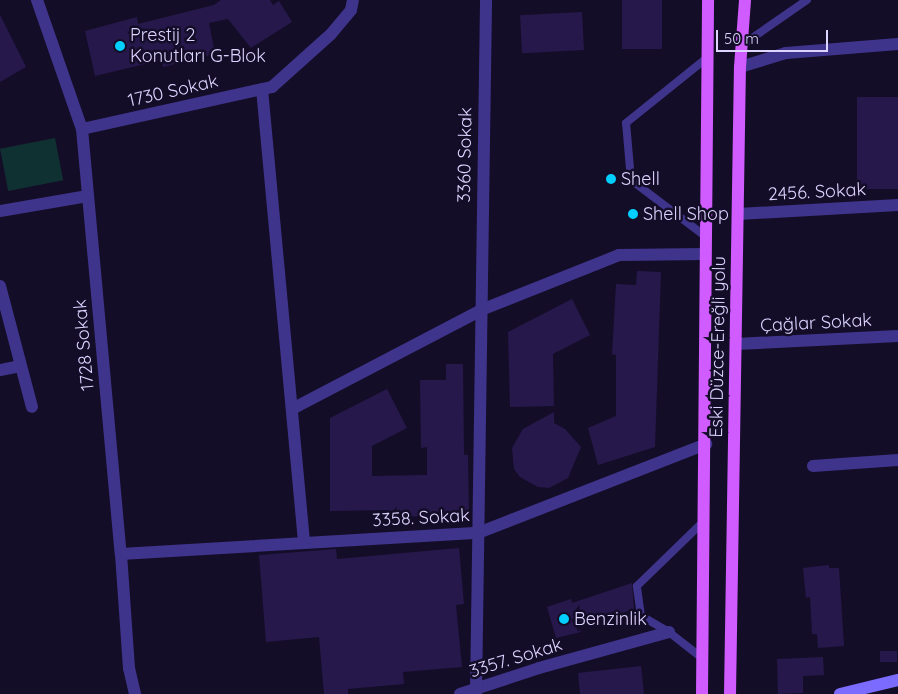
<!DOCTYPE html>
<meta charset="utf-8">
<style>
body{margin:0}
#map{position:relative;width:898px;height:694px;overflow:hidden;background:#140d28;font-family:Quicksand,sans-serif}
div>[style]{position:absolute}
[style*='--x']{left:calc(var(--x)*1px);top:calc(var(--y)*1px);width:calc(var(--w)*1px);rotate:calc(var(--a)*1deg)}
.green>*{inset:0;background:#103132;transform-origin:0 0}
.building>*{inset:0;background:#27184b;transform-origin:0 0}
.lane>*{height:8px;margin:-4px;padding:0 4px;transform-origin:4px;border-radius:4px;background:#3f348b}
.street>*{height:12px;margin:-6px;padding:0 6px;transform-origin:6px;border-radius:6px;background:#3f348b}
.secondary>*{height:12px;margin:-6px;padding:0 6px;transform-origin:6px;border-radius:6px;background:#7c6bff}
.primary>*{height:12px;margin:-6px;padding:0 6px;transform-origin:6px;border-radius:6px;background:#d05bff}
.dots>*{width:14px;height:14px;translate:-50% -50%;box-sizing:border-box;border:2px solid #140d28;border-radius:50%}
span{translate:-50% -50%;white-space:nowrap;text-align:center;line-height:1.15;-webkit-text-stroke:5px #140d28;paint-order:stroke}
.poi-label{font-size:18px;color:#ddd4ff}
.left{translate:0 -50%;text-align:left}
.street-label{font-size:18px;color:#ddd4ff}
.scale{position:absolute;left:716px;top:30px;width:112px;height:22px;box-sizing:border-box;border:2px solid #ddd4ff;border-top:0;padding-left:6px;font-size:15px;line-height:18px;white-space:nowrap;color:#ddd4ff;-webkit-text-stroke:4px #140d28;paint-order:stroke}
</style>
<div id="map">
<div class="green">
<div style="left:55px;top:138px;width:43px;height:56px;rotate:79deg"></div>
</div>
<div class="building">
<div style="clip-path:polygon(221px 0,270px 0,273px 5px,279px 1px,292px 22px,251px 48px,228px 19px,209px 23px,215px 54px,163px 67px,162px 60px,95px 76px,85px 31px,137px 17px,138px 24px,214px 5px)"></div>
<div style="left:622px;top:0;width:40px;height:49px"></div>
<div style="left:582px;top:12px;width:38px;height:62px;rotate:87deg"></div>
<div style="clip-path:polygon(0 15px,26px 67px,0 82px)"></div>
<div style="left:898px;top:97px;width:92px;height:41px;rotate:90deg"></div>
<div style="clip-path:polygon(637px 271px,661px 272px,655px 447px,598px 465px,588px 428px,616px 416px,616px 355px,612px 354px,616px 284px,636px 285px)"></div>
<div style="clip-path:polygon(572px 299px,590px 335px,553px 354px,554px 406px,510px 407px,508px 332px)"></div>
<div style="clip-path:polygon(446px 364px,463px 364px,464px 455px,468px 455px,469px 515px,388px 517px,387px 510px,330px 511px,330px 418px,387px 389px,407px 428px,372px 446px,372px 476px,427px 475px,427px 447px,421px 448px,420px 380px,446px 380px)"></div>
<div style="clip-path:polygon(554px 412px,554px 423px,565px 429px,581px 447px,568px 478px,549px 488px,538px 487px,520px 477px,514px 469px,512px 448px,523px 429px)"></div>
<div style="clip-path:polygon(459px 548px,464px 604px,456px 605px,462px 667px,403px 672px,404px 684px,348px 689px,348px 694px,324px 694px,319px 637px,266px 642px,259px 555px,336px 549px,337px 559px)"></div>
<div style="clip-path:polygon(829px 565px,829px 568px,839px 568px,844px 646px,818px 648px,817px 634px,812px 634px,810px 597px,806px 598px,803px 568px)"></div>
<div style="clip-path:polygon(632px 583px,634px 609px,579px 627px,581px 632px,556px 638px,547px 607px,571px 599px,572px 603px)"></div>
<div style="left:880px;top:651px;width:17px;height:11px"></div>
<div style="clip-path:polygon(823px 657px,824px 675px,803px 676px,803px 693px,778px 694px,777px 659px)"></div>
<div style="clip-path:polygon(641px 666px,644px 694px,580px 694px,578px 673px)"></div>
</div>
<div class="lane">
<div style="--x:742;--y:45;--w:79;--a:-34.7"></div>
<div style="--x:705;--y:236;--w:93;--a:-142.9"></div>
<div style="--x:631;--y:180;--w:57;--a:-95"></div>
<div style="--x:626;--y:123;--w:105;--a:-38.8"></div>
<div style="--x:702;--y:658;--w:42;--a:-141.8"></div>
<div style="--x:669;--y:632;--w:32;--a:-150"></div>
<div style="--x:641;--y:616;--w:30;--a:-98"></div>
<div style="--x:637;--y:586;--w:92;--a:-44.1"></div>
</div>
<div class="street">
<div style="--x:37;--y:0;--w:137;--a:70.8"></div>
<div style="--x:82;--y:129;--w:427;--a:84.8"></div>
<div style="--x:121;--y:554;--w:114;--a:86"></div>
<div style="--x:129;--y:668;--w:27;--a:77"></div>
<div style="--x:740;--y:67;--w:48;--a:-16.9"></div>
<div style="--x:786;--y:53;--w:112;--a:-4.6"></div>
<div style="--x:262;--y:89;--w:455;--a:84.7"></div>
<div style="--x:82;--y:129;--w:195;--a:-12.5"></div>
<div style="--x:272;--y:87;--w:79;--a:-41.9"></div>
<div style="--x:331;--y:34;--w:31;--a:-50"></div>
<div style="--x:351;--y:10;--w:10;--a:-79"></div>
<div style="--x:0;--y:211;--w:89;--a:-9.7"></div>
<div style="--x:738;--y:214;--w:160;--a:-3.2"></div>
<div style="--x:0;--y:286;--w:125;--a:75.2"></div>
<div style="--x:736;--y:344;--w:162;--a:-2.8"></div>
<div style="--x:0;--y:370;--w:21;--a:-11"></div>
<div style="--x:292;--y:409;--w:213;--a:-27.6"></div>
<div style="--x:481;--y:310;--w:149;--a:-21.7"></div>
<div style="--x:619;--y:255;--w:86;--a:-0.7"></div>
<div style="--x:813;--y:466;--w:85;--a:-4"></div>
<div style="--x:121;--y:554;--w:358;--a:-3.4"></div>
<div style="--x:478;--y:533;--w:245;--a:-21.3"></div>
<div style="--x:460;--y:694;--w:83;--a:-18.2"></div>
<div style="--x:539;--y:668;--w:135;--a:-15.5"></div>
<div style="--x:476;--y:694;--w:694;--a:-89.17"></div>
</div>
<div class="secondary">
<div style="--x:840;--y:694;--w:60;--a:-13.6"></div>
</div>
<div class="primary">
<div style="--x:702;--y:694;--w:694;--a:-89.5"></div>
<div style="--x:730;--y:694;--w:627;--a:-89.09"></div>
<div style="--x:740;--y:67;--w:67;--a:-85.7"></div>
</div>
<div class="dots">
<div style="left:120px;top:46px;background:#00cfff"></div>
<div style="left:611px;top:179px;background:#00cfff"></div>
<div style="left:633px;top:214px;background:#00cfff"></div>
<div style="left:564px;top:619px;background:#00cfff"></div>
</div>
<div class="poi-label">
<span class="left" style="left:130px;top:46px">Prestij 2<br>Konutları G-Blok</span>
<span class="left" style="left:621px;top:179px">Shell</span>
<span class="left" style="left:643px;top:214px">Shell Shop</span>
<span class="left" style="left:574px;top:619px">Benzinlik</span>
</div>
<div class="street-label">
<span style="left:173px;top:91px;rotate:-13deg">1730 Sokak</span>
<span style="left:465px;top:155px;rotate:-89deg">3360 Sokak</span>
<span style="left:817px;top:192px;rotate:-3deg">2456. Sokak</span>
<span style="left:816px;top:323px;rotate:-3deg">Çağlar Sokak</span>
<span style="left:84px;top:345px;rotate:-95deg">1728 Sokak</span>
<span style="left:718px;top:347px;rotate:-89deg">Eski Düzce-Ereğli yolu</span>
<span style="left:421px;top:518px;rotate:-3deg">3358. Sokak</span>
<span style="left:516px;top:658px;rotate:-17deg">3357. Sokak</span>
</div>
<div class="scale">50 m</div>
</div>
